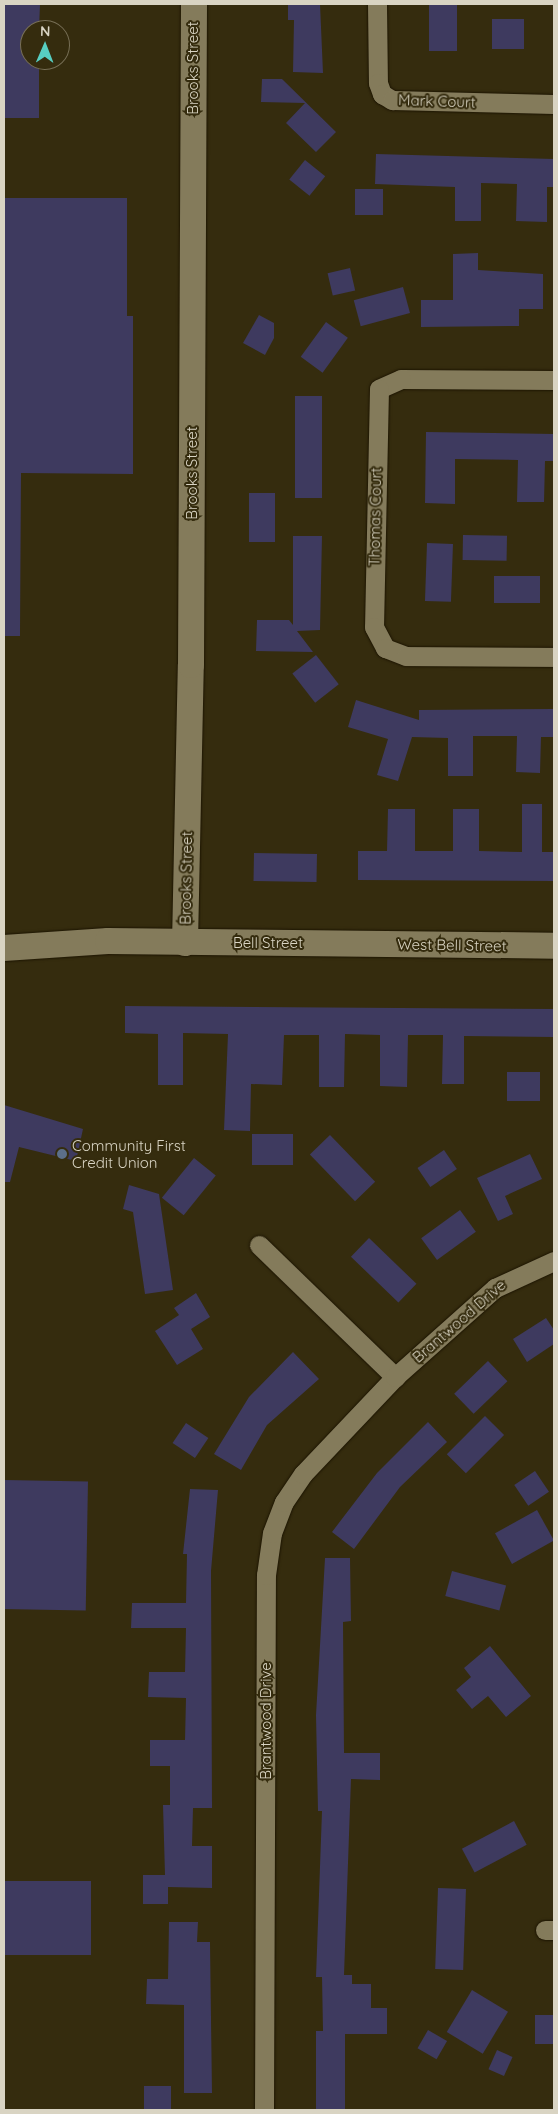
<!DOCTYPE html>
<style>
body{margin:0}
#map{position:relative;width:558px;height:2114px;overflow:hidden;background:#352c0e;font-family:Quicksand,sans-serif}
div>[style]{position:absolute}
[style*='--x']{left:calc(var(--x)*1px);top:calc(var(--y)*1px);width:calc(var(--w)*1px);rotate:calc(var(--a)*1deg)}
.building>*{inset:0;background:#3e3a5f;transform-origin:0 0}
.roads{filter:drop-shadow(0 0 1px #1c1400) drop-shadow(0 0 1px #1c1400)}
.street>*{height:19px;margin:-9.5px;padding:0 9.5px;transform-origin:9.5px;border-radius:9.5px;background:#847b5b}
.secondary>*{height:26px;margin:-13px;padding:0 13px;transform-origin:13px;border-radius:13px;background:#847b5b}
.dots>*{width:14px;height:14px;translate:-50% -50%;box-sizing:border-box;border:2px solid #352c0e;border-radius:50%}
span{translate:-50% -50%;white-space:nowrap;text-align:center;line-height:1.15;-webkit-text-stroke:4px #352c0e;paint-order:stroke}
.street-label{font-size:15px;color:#d9d4c3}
.poi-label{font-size:15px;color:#d9d4c3}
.left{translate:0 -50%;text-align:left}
.frame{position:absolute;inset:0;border:5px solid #d9d4c3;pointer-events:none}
.north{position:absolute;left:20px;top:20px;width:50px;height:50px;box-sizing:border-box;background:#352c0e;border:1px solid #776f56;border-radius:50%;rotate:1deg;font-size:14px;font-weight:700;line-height:20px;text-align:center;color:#d9d4c3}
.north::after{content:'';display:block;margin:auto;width:18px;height:22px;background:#57cec1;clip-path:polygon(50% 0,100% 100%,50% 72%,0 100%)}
</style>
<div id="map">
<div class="building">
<div style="clip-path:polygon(4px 4px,40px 4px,39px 30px,30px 30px,30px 60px,39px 60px,39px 118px,4px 118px)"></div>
<div style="clip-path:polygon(288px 4px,320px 4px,323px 73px,293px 72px,294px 20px,288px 20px)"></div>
<div style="left:429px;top:4px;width:28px;height:47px"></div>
<div style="left:492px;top:19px;width:32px;height:30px"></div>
<div style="clip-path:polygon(262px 79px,282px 79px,336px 132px,316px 152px,286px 123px,305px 103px,261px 102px)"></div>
<div style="clip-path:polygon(376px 154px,554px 159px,554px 187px,547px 187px,547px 222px,516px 221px,517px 184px,481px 183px,481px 221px,455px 221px,455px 187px,375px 184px)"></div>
<div style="left:305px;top:160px;width:26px;height:25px;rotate:39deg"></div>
<div style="left:355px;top:189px;width:28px;height:26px"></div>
<div style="clip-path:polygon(4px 198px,127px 198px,127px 316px,133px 316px,133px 474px,21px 473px,20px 636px,4px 636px)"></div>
<div style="clip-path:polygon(478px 253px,478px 270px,543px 274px,543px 309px,519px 309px,519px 326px,421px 327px,421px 300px,453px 300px,453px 254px)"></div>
<div style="left:350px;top:268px;width:23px;height:23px;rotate:77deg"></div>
<div style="left:403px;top:287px;width:27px;height:51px;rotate:75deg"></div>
<div style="clip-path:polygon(259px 315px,274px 323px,274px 338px,265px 355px,243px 343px)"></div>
<div style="left:326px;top:322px;width:27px;height:43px;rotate:36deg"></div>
<div style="left:295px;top:396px;width:27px;height:102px"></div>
<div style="clip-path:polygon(426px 432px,554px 434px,554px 461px,545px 461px,544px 502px,517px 502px,518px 460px,455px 459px,455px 504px,425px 503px)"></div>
<div style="left:249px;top:493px;width:26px;height:49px"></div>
<div style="left:463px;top:535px;width:44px;height:25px;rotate:1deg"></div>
<div style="clip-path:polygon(293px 536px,322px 536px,320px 630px,297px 631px,313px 652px,256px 651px,257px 620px,289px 620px,293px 625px)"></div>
<div style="left:427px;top:543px;width:26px;height:58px;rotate:2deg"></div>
<div style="left:494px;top:576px;width:46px;height:27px"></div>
<div style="left:316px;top:655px;width:37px;height:30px;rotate:52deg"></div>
<div style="clip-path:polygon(356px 700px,419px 720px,419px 710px,554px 709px,554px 737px,541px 737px,540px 773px,516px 772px,517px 736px,473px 736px,473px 776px,448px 776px,448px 738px,412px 737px,398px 781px,377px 775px,388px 739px,348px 727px)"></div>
<div style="clip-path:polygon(522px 804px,542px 804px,542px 852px,554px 852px,554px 881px,358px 880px,358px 851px,387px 851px,388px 809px,415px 809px,415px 851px,453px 851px,453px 809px,479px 809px,479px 851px,522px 852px)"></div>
<div style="left:254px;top:853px;width:63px;height:28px;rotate:1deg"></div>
<div style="clip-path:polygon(125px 1006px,554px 1009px,554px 1037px,464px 1036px,464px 1084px,442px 1084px,443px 1035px,408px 1035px,407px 1087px,380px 1086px,380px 1035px,345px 1034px,344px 1087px,319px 1087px,319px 1035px,284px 1035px,282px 1085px,251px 1084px,250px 1131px,224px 1130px,228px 1034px,183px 1033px,183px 1085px,158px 1085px,158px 1034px,125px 1033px)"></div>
<div style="left:507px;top:1072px;width:33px;height:29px"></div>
<div style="clip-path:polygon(4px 1105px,83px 1129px,76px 1161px,19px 1147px,10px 1182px,4px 1182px)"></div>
<div style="left:293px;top:1134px;width:31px;height:41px;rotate:90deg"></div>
<div style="left:330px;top:1135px;width:65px;height:28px;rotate:46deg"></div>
<div style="left:444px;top:1150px;width:23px;height:32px;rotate:56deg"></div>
<div style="clip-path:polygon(530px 1154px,542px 1179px,505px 1196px,513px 1214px,498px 1221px,477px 1178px)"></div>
<div style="left:194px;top:1158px;width:28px;height:51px;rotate:39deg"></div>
<div style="clip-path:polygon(129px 1185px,159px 1194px,173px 1290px,145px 1294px,133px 1212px,123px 1209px)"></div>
<div style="left:460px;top:1210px;width:27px;height:48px;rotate:54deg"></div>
<div style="left:369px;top:1238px;width:66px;height:26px;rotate:44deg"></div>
<div style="clip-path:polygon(196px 1293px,210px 1317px,191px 1329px,203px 1349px,177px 1365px,155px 1331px,179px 1315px,174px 1308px)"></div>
<div style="clip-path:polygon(546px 1318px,554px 1330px,554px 1344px,527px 1362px,513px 1339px)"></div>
<div style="clip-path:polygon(293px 1352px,319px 1379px,267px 1425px,241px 1470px,214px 1454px,249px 1397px)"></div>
<div style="left:488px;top:1361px;width:28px;height:47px;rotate:46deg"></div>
<div style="left:485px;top:1416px;width:27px;height:54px;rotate:45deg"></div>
<div style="clip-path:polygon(428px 1422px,447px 1442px,400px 1487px,354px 1549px,332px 1532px,377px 1473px)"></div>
<div style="left:186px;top:1423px;width:27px;height:24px;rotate:34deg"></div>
<div style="left:535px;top:1471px;width:25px;height:25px;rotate:56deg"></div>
<div style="left:4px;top:1480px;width:84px;height:129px;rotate:1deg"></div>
<div style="clip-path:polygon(190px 1489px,218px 1490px,211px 1571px,212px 1808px,193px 1808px,192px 1846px,212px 1846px,212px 1888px,168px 1887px,168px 1904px,143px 1904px,143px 1875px,165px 1875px,163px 1805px,170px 1805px,170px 1766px,150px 1766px,150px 1740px,185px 1740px,186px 1698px,148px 1697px,149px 1672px,185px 1672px,186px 1628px,131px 1628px,132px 1603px,186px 1603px,187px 1554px,183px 1554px)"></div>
<div style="left:537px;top:1510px;width:35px;height:48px;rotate:61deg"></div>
<div style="clip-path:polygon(325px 1558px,350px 1558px,351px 1621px,343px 1622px,344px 1753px,380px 1753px,380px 1780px,351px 1779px,344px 1975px,352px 1975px,352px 1984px,371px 1984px,371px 2008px,387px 2008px,387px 2034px,345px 2034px,345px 2110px,316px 2110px,316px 2031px,323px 2031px,322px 1977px,316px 1977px,322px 1811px,318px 1811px,316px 1715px)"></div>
<div style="left:452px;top:1571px;width:56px;height:26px;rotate:15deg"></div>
<div style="clip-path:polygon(490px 1646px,531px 1696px,506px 1717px,488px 1696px,472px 1709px,456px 1690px,471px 1677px,464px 1668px)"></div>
<div style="left:514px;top:1821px;width:27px;height:59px;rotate:62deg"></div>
<div style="left:4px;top:1881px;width:87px;height:74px"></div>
<div style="left:438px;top:1888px;width:28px;height:81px;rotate:2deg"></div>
<div style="clip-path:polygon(169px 1922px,198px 1922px,197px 1942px,210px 1942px,212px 2093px,184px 2093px,184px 2005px,146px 2004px,147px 1979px,168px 1979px)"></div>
<div style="left:472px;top:1990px;width:42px;height:49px;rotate:31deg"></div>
<div style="left:535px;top:2015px;width:19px;height:29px"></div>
<div style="left:428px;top:2030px;width:22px;height:21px;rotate:30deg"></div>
<div style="left:497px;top:2050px;width:17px;height:21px;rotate:24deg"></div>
<div style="left:144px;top:2086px;width:27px;height:24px"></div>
</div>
<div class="roads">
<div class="street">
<div style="--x:377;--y:4;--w:79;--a:89.3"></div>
<div style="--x:378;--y:83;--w:12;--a:70"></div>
<div style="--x:382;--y:94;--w:12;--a:31"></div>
<div style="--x:392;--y:100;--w:162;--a:1.4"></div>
<div style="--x:554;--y:380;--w:153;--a:-179.6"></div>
<div style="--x:401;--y:379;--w:24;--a:156"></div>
<div style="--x:379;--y:389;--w:238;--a:91.2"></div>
<div style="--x:374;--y:627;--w:24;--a:62"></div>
<div style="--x:385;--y:648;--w:22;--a:21"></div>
<div style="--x:406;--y:656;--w:148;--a:0.4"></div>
<div style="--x:259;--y:1245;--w:190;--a:44.1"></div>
<div style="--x:545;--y:1930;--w:9;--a:0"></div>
<div style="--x:264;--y:2110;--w:535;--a:-89.79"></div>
<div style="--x:266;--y:1575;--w:42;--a:-81.9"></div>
<div style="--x:272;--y:1533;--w:33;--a:-69"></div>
<div style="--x:284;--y:1502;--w:34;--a:-56"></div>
<div style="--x:303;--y:1474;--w:134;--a:-46.5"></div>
<div style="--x:395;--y:1377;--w:134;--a:-41.7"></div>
<div style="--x:495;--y:1288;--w:65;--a:-24.6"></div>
</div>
<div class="secondary">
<div style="--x:185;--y:943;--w:278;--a:-88.8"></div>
<div style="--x:191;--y:665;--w:661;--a:-89.74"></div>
<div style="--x:4;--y:948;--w:104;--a:-3.9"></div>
<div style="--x:108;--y:941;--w:446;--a:0.6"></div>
</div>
</div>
<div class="dots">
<div style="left:62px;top:1154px;background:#5c6f8a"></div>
</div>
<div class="street-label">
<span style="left:193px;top:68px;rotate:-90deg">Brooks Street</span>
<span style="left:437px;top:101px;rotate:2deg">Mark Court</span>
<span style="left:192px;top:473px;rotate:-90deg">Brooks Street</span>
<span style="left:375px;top:517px;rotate:-89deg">Thomas Court</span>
<span style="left:186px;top:878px;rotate:-89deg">Brooks Street</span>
<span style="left:268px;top:943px">Bell Street</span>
<span style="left:452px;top:945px;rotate:1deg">West Bell Street</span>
<span style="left:459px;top:1321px;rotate:-41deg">Brantwood Drive</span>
<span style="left:266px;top:1721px;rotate:-90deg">Brantwood Drive</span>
</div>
<div class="poi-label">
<span class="left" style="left:72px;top:1154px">Community First<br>Credit Union</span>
</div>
<div class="frame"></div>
<div class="north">N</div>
</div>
